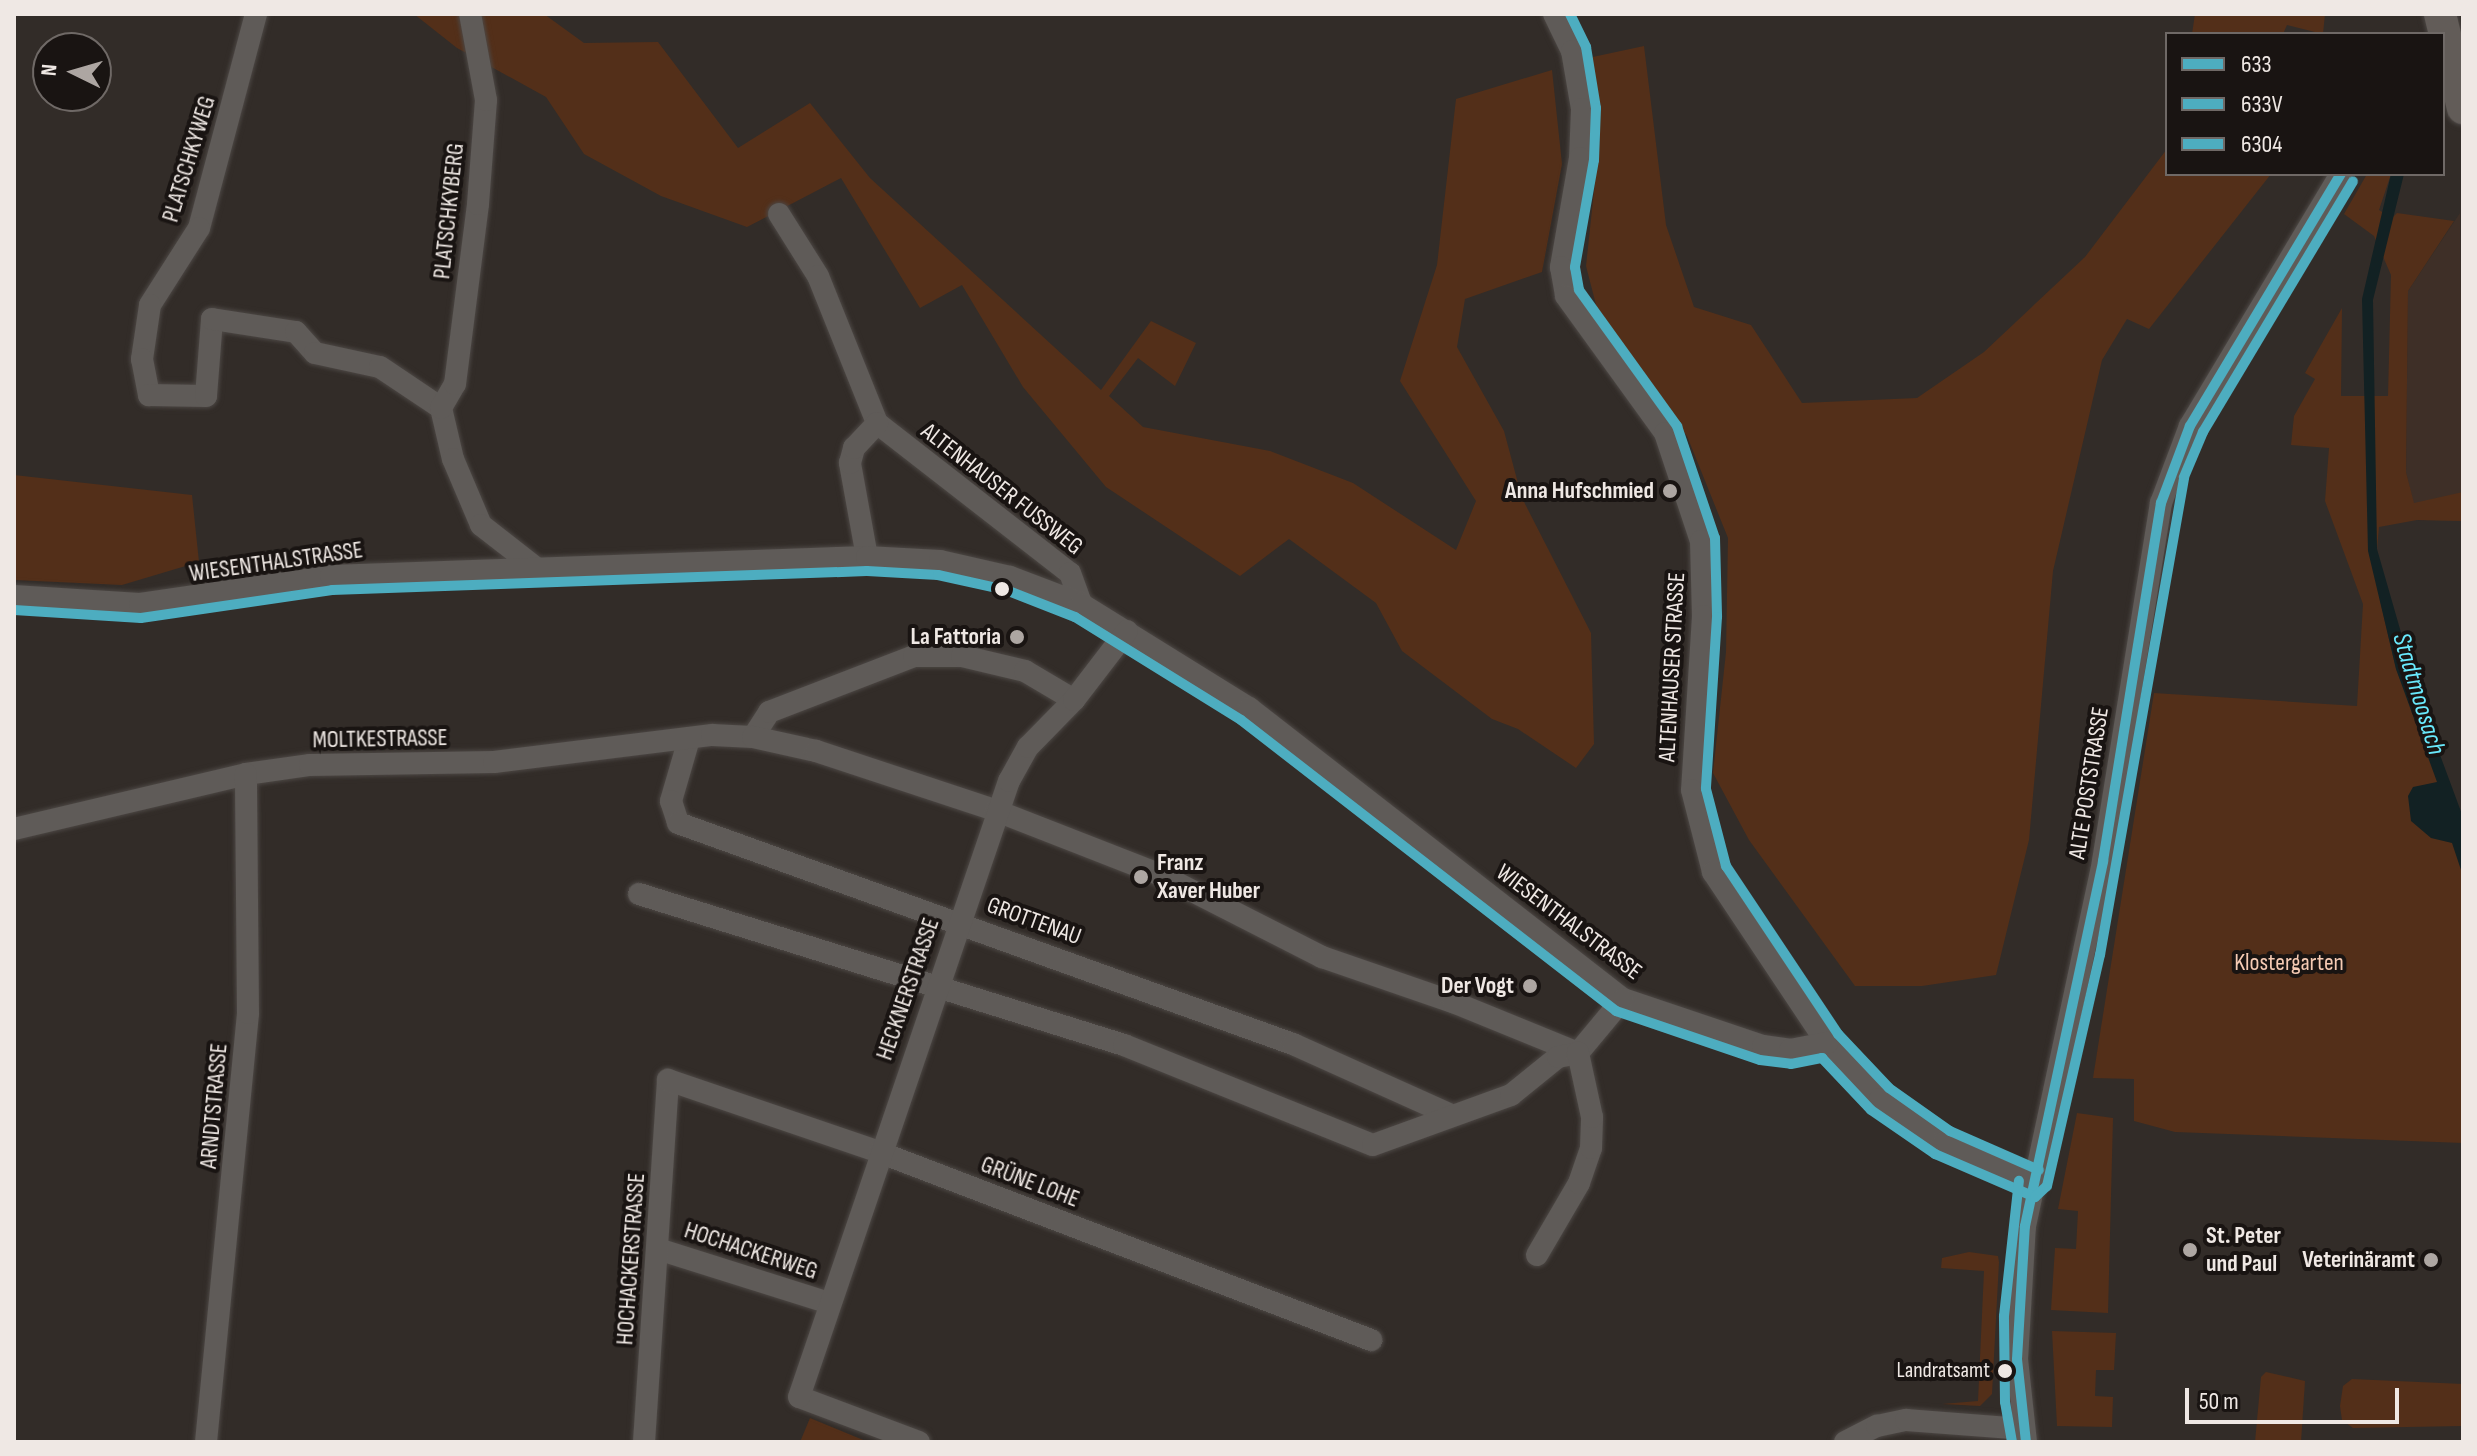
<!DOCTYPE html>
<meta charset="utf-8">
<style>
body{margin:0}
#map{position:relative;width:2477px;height:1456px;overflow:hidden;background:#322c28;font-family:"Sofia Sans Condensed",sans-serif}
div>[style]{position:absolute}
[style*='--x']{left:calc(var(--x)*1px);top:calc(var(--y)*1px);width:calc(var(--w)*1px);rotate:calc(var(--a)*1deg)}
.built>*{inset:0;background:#3e2f27}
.green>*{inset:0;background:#532f19}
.water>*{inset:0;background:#122123}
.roads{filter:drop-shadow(0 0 2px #4c4744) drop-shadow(0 0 2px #4c4744)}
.minor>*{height:22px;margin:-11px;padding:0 11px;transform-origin:11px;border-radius:11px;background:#5f5b58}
.secondary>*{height:32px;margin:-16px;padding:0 16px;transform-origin:16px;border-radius:16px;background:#625c58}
.bus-1>*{height:10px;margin:-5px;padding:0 5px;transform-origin:5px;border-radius:5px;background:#4dadc0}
.bus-2>*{height:10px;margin:-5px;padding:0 5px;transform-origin:5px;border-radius:5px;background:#4dadc0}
.bus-3>*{height:10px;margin:-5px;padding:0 5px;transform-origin:5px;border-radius:5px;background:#4dadc0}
.dots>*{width:22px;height:22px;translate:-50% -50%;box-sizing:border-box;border:4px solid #191412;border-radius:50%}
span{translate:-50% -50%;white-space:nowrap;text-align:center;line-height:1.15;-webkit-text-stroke:8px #191412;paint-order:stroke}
.bus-label{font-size:22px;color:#efe8e4}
.right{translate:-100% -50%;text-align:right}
.street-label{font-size:24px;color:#efe8e4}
.poi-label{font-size:24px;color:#efe8e4;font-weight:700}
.left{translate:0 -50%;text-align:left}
.park-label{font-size:24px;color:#f6cbb4}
.water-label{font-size:26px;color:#69e9fc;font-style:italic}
.frame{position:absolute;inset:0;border:16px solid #efe8e4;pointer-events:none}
.legend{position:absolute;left:2165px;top:32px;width:280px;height:144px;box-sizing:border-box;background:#191412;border:2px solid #6f6966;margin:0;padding:10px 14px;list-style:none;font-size:24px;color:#efe8e4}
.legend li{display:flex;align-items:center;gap:16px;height:40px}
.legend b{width:40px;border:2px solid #6f6966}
.north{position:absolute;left:32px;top:32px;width:80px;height:80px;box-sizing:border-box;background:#191412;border:2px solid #6f6966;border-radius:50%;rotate:275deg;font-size:22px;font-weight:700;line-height:32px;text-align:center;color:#efe8e4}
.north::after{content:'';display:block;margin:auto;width:28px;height:36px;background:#ada6a2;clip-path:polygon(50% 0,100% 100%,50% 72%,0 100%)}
.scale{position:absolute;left:2185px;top:1388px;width:214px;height:36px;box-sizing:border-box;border:4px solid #efe8e4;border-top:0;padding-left:10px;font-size:24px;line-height:28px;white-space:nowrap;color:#efe8e4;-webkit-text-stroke:6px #191412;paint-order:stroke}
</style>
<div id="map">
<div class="built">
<div style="clip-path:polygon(2460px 213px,2463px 521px,2417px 520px,2406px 472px,2408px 291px)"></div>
</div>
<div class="green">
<div style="clip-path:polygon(414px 14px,544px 14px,584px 43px,658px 42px,738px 148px,810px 103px,870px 178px,1101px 390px,1151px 321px,1196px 343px,1175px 386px,1138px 358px,1109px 396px,1143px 427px,1270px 451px,1353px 483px,1456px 550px,1476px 501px,1400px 381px,1437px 265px,1456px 99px,1552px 70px,1562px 164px,1542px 272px,1465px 299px,1457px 347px,1504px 431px,1522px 498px,1591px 633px,1594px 744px,1576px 768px,1518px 729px,1492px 719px,1402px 651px,1376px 603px,1289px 539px,1240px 576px,1106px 487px,1023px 387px,962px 285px,920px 308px,841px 178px,747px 227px,661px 196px,584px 154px,546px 97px,457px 48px)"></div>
<div style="clip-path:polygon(2195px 14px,2325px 14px,2323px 34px,2287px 25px,2283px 34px,2192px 34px)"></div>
<div style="clip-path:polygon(1644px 46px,1666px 225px,1694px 307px,1751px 325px,1802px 403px,1917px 398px,1984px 352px,2085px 257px,2167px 149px,2167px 174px,2271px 174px,2149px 329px,2127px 319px,2102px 360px,2053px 571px,2029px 840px,1996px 975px,1922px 986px,1855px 986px,1749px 840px,1713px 773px,1726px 652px,1728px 538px,1687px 436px,1602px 328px,1586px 266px,1600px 135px,1588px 58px)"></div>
<div style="clip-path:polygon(2367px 174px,2391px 174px,2379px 210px,2392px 218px,2397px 213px,2454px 221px,2408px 291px,2406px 472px,2414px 503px,2463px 492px,2463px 521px,2417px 520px,2379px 527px,2377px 549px,2380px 600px,2396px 669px,2433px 763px,2463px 876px,2463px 1143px,2175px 1132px,2134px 1121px,2134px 1079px,2093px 1078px,2154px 693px,2357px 706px,2363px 604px,2325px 501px,2329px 448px,2291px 445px,2294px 416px,2315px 379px,2305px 373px,2342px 308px,2341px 396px,2388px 396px,2391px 275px,2374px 236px,2344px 214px)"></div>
<div style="clip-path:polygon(14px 475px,192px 495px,199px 562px,122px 585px,14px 580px)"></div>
<div style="clip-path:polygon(2077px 1113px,2113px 1118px,2108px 1313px,2051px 1310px,2055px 1248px,2076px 1249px,2078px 1211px,2058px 1209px)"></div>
<div style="clip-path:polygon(1969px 1252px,1998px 1256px,1999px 1262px,1992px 1394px,1980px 1406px,1942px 1404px,1978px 1401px,1984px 1271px,1941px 1268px,1942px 1258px)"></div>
<div style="clip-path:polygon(2052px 1331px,2116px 1333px,2114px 1370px,2096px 1370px,2095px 1396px,2113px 1397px,2112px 1427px,2057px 1426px)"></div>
<div style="clip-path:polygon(2266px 1372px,2305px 1381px,2301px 1442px,2255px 1442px,2261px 1377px)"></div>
<div style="clip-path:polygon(2352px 1379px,2463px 1384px,2463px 1426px,2353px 1428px,2342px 1420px,2340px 1406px,2343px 1386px)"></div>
<div style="clip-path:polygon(810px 1418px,868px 1442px,800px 1442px)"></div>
</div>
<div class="water">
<div style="clip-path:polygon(2391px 174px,2404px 174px,2373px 300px,2377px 549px,2423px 709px,2463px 817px,2463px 876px,2452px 843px,2431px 838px,2411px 821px,2408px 796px,2413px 787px,2437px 782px,2396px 669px,2368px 551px,2362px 299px)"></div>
</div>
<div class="roads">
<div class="minor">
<div style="--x:256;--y:14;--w:221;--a:104.9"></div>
<div style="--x:199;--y:228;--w:91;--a:122.5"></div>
<div style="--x:150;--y:305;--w:55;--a:98.4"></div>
<div style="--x:142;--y:359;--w:37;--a:79"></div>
<div style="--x:149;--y:395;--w:57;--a:1"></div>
<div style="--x:206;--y:396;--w:77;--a:-85.5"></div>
<div style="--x:212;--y:319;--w:85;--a:8.8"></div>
<div style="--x:296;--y:332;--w:28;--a:48"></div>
<div style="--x:315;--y:353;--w:66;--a:12.2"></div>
<div style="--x:380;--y:367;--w:73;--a:33.9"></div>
<div style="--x:441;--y:408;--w:52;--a:76.8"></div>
<div style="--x:453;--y:459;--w:72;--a:67"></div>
<div style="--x:481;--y:525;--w:75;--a:37.9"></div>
<div style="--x:1554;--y:14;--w:41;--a:64.1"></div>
<div style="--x:1572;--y:51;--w:59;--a:80.2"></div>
<div style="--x:1582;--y:109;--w:49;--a:92.3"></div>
<div style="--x:1580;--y:158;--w:111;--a:99.9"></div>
<div style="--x:1561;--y:267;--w:29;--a:80"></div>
<div style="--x:1566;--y:296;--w:169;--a:54.1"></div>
<div style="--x:1665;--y:433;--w:114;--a:71.6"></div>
<div style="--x:1701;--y:541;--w:75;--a:88.5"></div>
<div style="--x:1703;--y:616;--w:174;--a:93.6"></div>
<div style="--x:1692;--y:790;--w:85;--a:75.6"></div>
<div style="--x:1713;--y:872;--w:206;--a:56.3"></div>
<div style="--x:1827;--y:1043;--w:77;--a:46.6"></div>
<div style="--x:1880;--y:1099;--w:77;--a:34.9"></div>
<div style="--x:1943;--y:1143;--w:98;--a:24"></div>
<div style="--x:779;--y:214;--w:73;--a:57.8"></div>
<div style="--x:818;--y:276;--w:158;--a:68.1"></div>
<div style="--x:877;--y:423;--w:244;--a:37.9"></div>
<div style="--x:1070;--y:573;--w:33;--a:70"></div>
<div style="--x:441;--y:408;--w:28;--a:-60"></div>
<div style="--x:455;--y:384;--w:181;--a:-82.7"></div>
<div style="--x:478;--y:204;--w:104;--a:-85.6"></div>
<div style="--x:486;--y:100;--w:87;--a:-100.5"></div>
<div style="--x:867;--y:557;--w:96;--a:-100.3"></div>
<div style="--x:850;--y:463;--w:16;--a:-75"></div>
<div style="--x:854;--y:448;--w:34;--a:-47"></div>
<div style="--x:14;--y:596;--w:126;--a:3.6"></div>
<div style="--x:140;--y:604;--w:193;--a:-8.3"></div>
<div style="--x:331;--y:576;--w:536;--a:-2.03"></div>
<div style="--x:867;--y:557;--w:73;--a:3.1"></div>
<div style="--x:940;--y:561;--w:72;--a:12.9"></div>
<div style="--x:1010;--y:577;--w:76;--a:20.8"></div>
<div style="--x:1081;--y:604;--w:198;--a:31.8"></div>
<div style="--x:1249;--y:708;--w:474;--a:37.9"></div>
<div style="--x:1623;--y:999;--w:148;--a:18.6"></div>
<div style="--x:1763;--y:1046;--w:27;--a:8"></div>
<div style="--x:1790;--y:1050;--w:38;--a:-11"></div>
<div style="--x:753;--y:737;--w:30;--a:-57"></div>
<div style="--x:769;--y:712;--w:155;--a:-21.1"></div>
<div style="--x:914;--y:656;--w:48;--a:0"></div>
<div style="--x:962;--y:656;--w:65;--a:13.4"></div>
<div style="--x:1025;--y:671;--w:57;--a:30.6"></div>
<div style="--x:689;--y:739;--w:65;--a:106.2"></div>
<div style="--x:671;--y:801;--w:23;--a:72"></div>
<div style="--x:678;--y:823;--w:654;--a:19.77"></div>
<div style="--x:1293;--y:1044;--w:171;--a:24.2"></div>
<div style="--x:14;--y:829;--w:238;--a:-13.3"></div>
<div style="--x:246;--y:774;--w:65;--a:-8"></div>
<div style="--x:310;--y:765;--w:184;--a:-0.9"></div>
<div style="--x:494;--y:762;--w:220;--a:-7.1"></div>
<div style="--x:712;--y:735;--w:41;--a:2.8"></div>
<div style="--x:753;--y:737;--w:65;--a:12.5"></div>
<div style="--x:816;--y:751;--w:191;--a:18.3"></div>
<div style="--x:997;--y:811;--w:176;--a:21.3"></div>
<div style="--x:1161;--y:875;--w:181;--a:27"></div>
<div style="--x:1322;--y:957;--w:139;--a:19"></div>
<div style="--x:1453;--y:1002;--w:135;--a:22.2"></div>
<div style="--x:639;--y:894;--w:508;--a:17.29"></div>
<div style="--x:1124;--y:1045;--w:268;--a:21.9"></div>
<div style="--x:1373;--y:1145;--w:147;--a:-19.9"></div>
<div style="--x:1511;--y:1095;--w:60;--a:-39"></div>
<div style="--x:1558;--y:1057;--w:20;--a:-11"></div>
<div style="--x:1578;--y:1053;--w:70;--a:-50.2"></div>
<div style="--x:658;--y:1249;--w:179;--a:17.5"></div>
<div style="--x:1537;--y:1255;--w:83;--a:-59.7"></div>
<div style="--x:1579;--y:1183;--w:37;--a:-71"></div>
<div style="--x:1591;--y:1148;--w:31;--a:-88"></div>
<div style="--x:1592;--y:1117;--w:66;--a:-102.3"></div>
<div style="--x:206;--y:1442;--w:431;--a:-84.4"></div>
<div style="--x:248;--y:1013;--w:239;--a:-90.5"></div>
<div style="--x:644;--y:1442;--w:363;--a:-86.2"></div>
<div style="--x:668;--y:1080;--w:223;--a:18.8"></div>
<div style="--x:879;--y:1152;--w:527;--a:20.91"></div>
<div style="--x:919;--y:1442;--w:128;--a:-159.4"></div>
<div style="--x:799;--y:1397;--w:651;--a:-71.18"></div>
<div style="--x:1009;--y:781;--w:39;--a:-61"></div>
<div style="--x:1028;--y:747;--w:66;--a:-45.6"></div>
<div style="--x:1074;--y:700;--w:87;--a:-52.5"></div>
<div style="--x:1845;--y:1442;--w:36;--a:-27"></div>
<div style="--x:1877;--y:1426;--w:30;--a:-12"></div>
<div style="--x:1906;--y:1420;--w:116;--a:4.4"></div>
<div style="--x:2026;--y:1442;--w:83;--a:-96.2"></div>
<div style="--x:2017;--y:1359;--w:133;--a:-86.6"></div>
<div style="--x:2025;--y:1226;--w:373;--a:-77.9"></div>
<div style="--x:2103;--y:861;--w:363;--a:-80.8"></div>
<div style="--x:2161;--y:503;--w:82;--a:-69.4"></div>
<div style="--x:2190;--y:426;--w:294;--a:-59.1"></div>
</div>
<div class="secondary">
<div style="--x:2440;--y:14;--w:97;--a:76.3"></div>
</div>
</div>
<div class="bus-1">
<div style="--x:2026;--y:1442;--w:83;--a:-96.2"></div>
<div style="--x:2017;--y:1359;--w:133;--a:-86.6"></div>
<div style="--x:2025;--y:1226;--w:373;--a:-77.9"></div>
<div style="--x:2103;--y:861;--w:363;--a:-80.8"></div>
<div style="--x:2161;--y:503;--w:82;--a:-69.4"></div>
<div style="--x:2190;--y:426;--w:294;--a:-59.1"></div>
</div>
<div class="bus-2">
<div style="--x:14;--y:610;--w:127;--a:3.6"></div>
<div style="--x:141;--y:618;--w:193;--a:-8.3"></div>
<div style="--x:332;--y:590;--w:535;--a:-2.03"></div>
<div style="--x:867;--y:571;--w:71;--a:3.2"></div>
<div style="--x:938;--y:575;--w:70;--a:12.4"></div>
<div style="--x:1006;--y:590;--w:74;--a:21.4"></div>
<div style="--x:1075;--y:617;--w:195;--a:31.8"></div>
<div style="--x:1241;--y:720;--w:475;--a:37.8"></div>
<div style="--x:1616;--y:1011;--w:152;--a:18.8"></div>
<div style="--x:1760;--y:1060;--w:31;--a:7"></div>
<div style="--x:1791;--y:1064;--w:32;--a:-11"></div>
<div style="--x:1822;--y:1058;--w:71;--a:46.7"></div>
<div style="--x:1871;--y:1110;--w:78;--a:34.5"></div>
<div style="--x:1935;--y:1154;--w:109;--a:23.3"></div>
<div style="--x:2035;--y:1197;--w:16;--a:-43"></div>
<div style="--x:2047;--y:1186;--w:237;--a:-77.1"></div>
<div style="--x:2100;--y:955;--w:485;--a:-80"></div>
<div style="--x:2184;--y:477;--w:49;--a:-67.1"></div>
<div style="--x:2203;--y:432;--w:292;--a:-59.1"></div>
</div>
<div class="bus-3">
<div style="--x:1570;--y:14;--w:37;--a:64"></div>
<div style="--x:1586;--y:47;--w:62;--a:80.7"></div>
<div style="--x:1596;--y:108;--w:52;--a:92.2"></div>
<div style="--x:1594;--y:160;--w:109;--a:100.1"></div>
<div style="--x:1575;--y:267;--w:23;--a:80"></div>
<div style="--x:1579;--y:290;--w:168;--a:54.2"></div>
<div style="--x:1677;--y:426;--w:118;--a:71.3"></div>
<div style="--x:1715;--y:538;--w:79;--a:88.5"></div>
<div style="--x:1717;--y:617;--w:172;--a:93.7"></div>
<div style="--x:1706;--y:789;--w:80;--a:75.4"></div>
<div style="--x:1726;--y:866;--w:202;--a:56.3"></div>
<div style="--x:1838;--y:1034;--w:74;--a:46.6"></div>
<div style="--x:1889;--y:1088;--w:75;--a:35.2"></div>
<div style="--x:1950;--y:1131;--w:97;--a:23.7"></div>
<div style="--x:2012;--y:1442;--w:41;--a:-99.9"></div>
<div style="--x:2005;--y:1402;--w:86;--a:-90.7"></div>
<div style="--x:2004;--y:1316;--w:136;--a:-83.7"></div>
</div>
<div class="dots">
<div style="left:1670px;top:491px;background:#ada6a2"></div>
<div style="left:1002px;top:589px;background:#efe8e4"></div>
<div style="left:1017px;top:637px;background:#ada6a2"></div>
<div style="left:1141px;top:877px;background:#ada6a2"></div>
<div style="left:1530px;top:986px;background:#ada6a2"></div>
<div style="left:2190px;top:1250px;background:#ada6a2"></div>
<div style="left:2431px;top:1260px;background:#ada6a2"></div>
<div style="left:2005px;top:1371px;background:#efe8e4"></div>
</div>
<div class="bus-label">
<span class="right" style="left:1990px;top:1371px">Landratsamt</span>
</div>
<div class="street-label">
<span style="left:189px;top:159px;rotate:-73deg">PLATSCHKYWEG</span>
<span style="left:449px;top:211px;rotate:-84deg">PLATSCHKYBERG</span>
<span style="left:1002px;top:489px;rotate:38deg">ALTENHAUSER FUSSWEG</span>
<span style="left:276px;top:562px;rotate:-8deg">WIESENTHALSTRASSE</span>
<span style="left:1672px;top:667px;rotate:-87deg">ALTENHAUSER STRASSE</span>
<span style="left:380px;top:739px;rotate:-1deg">MOLTKESTRASSE</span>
<span style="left:2089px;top:783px;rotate:-81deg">ALTE POSTSTRASSE</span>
<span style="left:1034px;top:921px;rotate:20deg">GROTTENAU</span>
<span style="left:1569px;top:922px;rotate:37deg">WIESENTHALSTRASSE</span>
<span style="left:908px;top:989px;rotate:-71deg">HECKNERSTRASSE</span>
<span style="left:214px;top:1106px;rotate:-85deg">ARNDTSTRASSE</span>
<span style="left:1030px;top:1182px;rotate:21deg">GRÜNE LOHE</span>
<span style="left:751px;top:1251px;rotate:18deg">HOCHACKERWEG</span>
<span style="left:631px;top:1259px;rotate:-86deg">HOCHACKERSTRASSE</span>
</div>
<div class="poi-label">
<span class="right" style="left:1654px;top:491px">Anna Hufschmied</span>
<span class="right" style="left:1001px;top:637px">La Fattoria</span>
<span class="left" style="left:1157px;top:877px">Franz<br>Xaver Huber</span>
<span class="right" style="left:1514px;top:986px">Der Vogt</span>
<span class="left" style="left:2206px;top:1250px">St. Peter<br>und Paul</span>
<span class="right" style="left:2415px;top:1260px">Veterinäramt</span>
</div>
<div class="park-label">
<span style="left:2289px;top:963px">Klostergarten</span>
</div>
<div class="water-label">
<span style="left:2418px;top:694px;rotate:73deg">Stadtmoosach</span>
</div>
<div class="frame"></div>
<ul class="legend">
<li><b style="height:10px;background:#4dadc0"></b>633</li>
<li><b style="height:10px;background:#4dadc0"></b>633V</li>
<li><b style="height:10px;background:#4dadc0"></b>6304</li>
</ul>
<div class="north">N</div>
<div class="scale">50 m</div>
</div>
